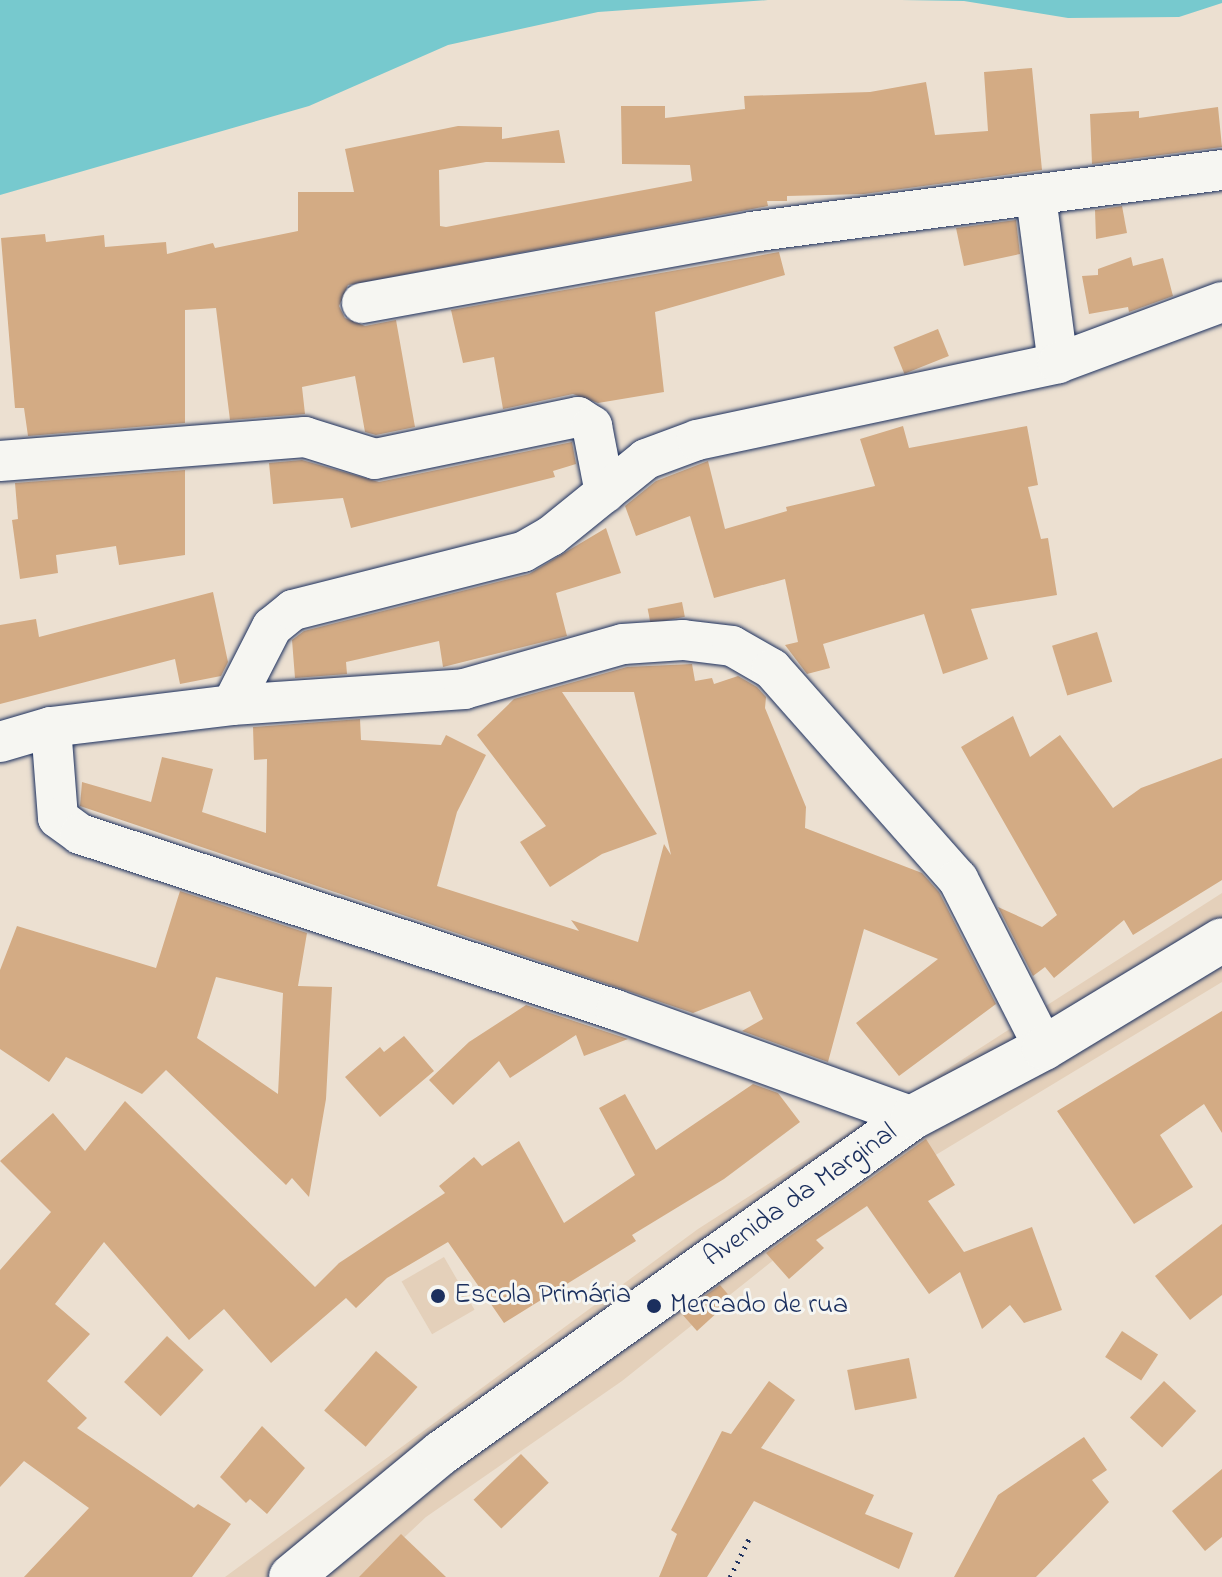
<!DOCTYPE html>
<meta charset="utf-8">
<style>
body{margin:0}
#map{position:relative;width:1222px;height:1577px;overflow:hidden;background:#ece0d1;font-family:"Indie Flower",sans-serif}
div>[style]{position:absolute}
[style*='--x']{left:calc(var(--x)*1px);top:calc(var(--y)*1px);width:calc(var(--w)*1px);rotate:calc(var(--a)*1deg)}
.built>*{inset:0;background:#e4d0ba;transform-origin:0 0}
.water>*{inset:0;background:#77c9ce}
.building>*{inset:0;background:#d3ab84;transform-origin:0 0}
.path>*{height:5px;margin-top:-2.5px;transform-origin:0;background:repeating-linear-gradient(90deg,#1b2f5e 0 2px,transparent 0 8px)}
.roads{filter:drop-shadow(0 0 2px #1b2f5e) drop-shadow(0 0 2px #1b2f5e)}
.minor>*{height:40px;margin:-20px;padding:0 20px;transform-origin:20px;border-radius:20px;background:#f6f6f2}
.tertiary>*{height:44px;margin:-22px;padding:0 22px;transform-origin:22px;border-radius:22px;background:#f6f6f2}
.dots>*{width:22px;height:22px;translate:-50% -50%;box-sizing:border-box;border:4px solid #f6f6f2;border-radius:50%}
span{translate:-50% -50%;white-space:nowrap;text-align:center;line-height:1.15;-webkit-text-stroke:6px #f6f6f2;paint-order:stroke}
.street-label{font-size:28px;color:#1b2f5e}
.poi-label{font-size:28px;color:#1b2f5e}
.left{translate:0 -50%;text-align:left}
</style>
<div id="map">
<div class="built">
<div style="clip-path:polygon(1222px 893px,1222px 982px,810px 1231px,622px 1381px,426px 1517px,362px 1577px,225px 1577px,698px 1229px)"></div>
<div style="left:444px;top:1257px;width:61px;height:49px;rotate:60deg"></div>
</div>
<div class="water">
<div style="clip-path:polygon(0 0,768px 0,598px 12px,448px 45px,309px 106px,0 195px)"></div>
<div style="clip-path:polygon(901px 0,1222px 0,1222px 3px,1179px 17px,1068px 18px,964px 1px)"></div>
</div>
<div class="building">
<div style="clip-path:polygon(1032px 68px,1042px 170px,864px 194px,787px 196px,787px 201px,767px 201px,768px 206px,348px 285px,339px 306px,345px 318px,365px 326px,396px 320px,415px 427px,376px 435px,365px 432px,355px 376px,302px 387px,305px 414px,230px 420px,216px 308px,185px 310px,185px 423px,28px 436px,24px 408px,15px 408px,1px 238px,45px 234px,46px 242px,104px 235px,105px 247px,166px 242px,167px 254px,213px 243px,215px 248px,298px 231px,298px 192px,354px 192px,345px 149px,458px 126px,502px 127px,502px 139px,559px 130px,565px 163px,486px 162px,439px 170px,440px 226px,446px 227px,692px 181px,690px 165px,622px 164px,621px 106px,665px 106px,665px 118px,745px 109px,744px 96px,870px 92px,926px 82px,935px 135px,988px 131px,984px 72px)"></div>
<div style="clip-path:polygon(1218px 107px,1222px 147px,1092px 164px,1090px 114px,1139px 111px,1139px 118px)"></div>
<div style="clip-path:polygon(1122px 206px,1127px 233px,1096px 239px,1095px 210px)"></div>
<div style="clip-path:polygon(1016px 220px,1020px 254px,964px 266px,956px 228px)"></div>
<div style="clip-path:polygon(779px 252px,785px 275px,655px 312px,664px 392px,598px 403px,573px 394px,503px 409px,494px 357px,463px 363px,451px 310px)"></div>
<div style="clip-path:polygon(1131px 257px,1133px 266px,1163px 258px,1173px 296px,1129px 312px,1128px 307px,1089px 314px,1082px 276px,1098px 275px,1098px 269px)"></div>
<div style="left:938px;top:329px;width:29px;height:48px;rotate:68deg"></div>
<div style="clip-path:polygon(903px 426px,909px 448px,1027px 426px,1038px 485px,1028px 487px,1041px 539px,1048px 538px,1057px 595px,971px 609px,988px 659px,943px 674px,924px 614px,823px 644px,830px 668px,807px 674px,785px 645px,798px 642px,785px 579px,714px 598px,690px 516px,636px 536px,625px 506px,656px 481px,708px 461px,725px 529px,787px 511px,786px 507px,875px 486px,860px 439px)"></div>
<div style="clip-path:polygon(572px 442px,576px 464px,553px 471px,555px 477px,351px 528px,343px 498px,273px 504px,269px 463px,302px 460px,379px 482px)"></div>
<div style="clip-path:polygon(185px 470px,185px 555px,119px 565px,116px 546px,56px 555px,58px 573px,20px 579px,12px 520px,18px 519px,15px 483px)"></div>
<div style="clip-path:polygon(606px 528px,621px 573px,556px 593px,567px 636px,443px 667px,439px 641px,346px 662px,347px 674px,295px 678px,292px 640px,304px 631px,529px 574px)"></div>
<div style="clip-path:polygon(213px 592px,228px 662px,221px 676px,180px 684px,175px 659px,0 704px,0 625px,36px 619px,39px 637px)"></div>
<div style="left:682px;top:602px;width:15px;height:35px;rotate:79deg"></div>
<div style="left:1097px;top:632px;width:52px;height:47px;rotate:73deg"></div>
<div style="clip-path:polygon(692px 664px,695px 681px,712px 678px,714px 684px,738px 676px,757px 687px,766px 697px,765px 708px,806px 807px,805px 828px,922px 873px,939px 892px,996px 1004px,899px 1076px,856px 1023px,938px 959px,864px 929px,828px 1062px,742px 1031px,763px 1019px,750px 991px,693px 1013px,80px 806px,82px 782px,151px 802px,162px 757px,213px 769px,202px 812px,266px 833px,267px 759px,254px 760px,253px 727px,360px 719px,361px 740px,441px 745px,446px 735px,486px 755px,457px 812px,437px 886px,579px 931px,571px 920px,638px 942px,664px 844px,671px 855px,634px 692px,562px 692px,657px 834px,602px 854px,550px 887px,520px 842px,546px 826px,477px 735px,514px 699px,627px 667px)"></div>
<div style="clip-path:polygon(1013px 716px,1030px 757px,1060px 735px,1113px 808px,1141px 788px,1222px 758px,1222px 880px,1133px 935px,1124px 920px,1054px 978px,1045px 967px,1033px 976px,998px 907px,1042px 927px,1057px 915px,961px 747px)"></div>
<div style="clip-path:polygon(evenodd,180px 891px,307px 933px,298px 986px,332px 987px,326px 1099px,309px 1197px,292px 1178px,286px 1185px,166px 1070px,142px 1094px,66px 1057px,49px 1082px,0 1049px,0 970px,17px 926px,156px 968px,180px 891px,216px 977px,283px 993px,278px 1094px,197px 1038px,216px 977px)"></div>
<div style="clip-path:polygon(526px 1005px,628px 1039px,584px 1056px,576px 1035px,510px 1078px,499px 1061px,453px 1105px,429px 1080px,469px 1042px)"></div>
<div style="clip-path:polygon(1222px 1011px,1222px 1133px,1204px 1104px,1160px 1135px,1193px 1187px,1134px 1224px,1057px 1111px)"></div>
<div style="clip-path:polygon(404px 1036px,434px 1071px,380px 1117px,345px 1077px,380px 1047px,384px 1052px)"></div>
<div style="clip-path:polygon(753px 1084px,778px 1093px,800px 1122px,724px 1179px,632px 1235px,636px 1241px,504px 1323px,448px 1242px,387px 1278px,356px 1308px,346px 1298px,271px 1363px,224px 1309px,189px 1340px,104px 1242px,55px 1304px,90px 1334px,47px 1381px,87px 1418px,77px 1428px,194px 1508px,198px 1504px,231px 1524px,192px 1577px,24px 1577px,89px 1508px,24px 1461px,0 1487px,0 1270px,51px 1212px,0 1161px,53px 1113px,85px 1151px,125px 1101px,315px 1287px,339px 1263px,445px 1193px,439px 1186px,474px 1157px,482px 1166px,519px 1141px,564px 1223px,635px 1175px,599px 1108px,625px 1094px,656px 1150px)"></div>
<div style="clip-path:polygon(926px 1139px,955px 1185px,928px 1201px,964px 1252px,1032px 1227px,1062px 1310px,1024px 1323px,1010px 1305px,982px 1329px,960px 1272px,929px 1294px,867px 1206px,816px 1240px,824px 1248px,789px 1279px,766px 1253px)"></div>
<div style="clip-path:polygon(1222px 1224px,1222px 1295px,1190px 1320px,1155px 1276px)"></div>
<div style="clip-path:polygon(720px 1285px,732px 1299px,697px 1331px,681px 1313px)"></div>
<div style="left:1122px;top:1331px;width:43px;height:31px;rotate:33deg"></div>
<div style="left:167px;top:1336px;width:50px;height:63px;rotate:43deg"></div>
<div style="left:376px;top:1351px;width:55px;height:79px;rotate:41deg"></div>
<div style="left:909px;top:1358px;width:41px;height:63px;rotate:79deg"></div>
<div style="clip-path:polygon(769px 1381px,795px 1400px,761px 1448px,874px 1495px,865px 1514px,913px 1533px,899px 1569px,754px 1501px,707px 1577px,659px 1577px,677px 1534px,671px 1530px,722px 1431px,731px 1434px)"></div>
<div style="left:1164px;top:1381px;width:44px;height:50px;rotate:43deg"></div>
<div style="clip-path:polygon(262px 1426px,305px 1468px,267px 1514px,250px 1499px,246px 1503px,220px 1477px)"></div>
<div style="clip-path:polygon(1084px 1437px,1107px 1470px,1092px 1480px,1109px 1502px,1036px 1577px,954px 1577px,998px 1495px)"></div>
<div style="left:521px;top:1454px;width:40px;height:66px;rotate:46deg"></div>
<div style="clip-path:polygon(1222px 1469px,1222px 1537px,1205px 1551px,1172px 1511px)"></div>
<div style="clip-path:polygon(401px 1534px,446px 1577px,359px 1577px)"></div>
</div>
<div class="path">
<div style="--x:730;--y:1577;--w:47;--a:-63.4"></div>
</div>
<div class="roads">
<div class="minor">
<div style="--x:1036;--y:197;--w:167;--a:82.5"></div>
<div style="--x:362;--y:303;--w:395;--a:-10.3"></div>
<div style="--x:751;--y:232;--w:475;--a:-7.5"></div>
<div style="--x:0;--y:461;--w:306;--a:-4.5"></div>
<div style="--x:305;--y:437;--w:73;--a:17.4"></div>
<div style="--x:375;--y:459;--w:207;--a:-11.7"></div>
<div style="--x:578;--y:417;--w:17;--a:33"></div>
<div style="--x:592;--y:426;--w:68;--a:79"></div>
<div style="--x:232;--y:705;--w:233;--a:-3.9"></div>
<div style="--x:464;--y:689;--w:165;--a:-15.8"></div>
<div style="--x:623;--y:644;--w:60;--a:-3.8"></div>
<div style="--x:683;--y:640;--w:49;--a:7"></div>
<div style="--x:732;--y:646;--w:46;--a:29.9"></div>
<div style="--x:772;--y:669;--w:281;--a:48.5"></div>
<div style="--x:958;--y:879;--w:190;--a:63"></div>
<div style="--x:51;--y:727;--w:182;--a:-6.9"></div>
<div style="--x:232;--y:705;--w:88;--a:-62.9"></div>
<div style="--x:272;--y:627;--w:27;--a:-39"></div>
<div style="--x:293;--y:610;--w:237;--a:-14.2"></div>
<div style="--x:523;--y:552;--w:32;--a:-30"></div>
<div style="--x:551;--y:536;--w:122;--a:-39"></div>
<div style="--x:646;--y:459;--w:54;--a:-20.4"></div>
<div style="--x:697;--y:440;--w:369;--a:-12"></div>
<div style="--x:1058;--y:363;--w:175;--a:-20.4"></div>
<div style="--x:0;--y:742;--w:53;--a:-16.4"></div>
<div style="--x:51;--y:727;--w:91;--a:85.6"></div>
<div style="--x:58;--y:818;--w:27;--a:36"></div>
<div style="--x:80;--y:834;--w:564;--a:18.18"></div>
<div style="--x:616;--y:1010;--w:316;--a:19.8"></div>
</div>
<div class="tertiary">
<div style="--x:291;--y:1577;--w:195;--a:-39.6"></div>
<div style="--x:441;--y:1453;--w:579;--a:-35.45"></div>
<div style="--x:913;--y:1117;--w:148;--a:-27.8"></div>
<div style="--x:1044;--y:1048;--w:208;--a:-31.2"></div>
</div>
</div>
<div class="dots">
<div style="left:438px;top:1296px;background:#1b2f5e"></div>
<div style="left:654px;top:1306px;background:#1b2f5e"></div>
</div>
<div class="street-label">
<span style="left:801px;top:1196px;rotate:-35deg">Avenida da Marginal</span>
</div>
<div class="poi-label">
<span class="left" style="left:454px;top:1296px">Escola Primária</span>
<span class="left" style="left:670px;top:1306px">Mercado de rua</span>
</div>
</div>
